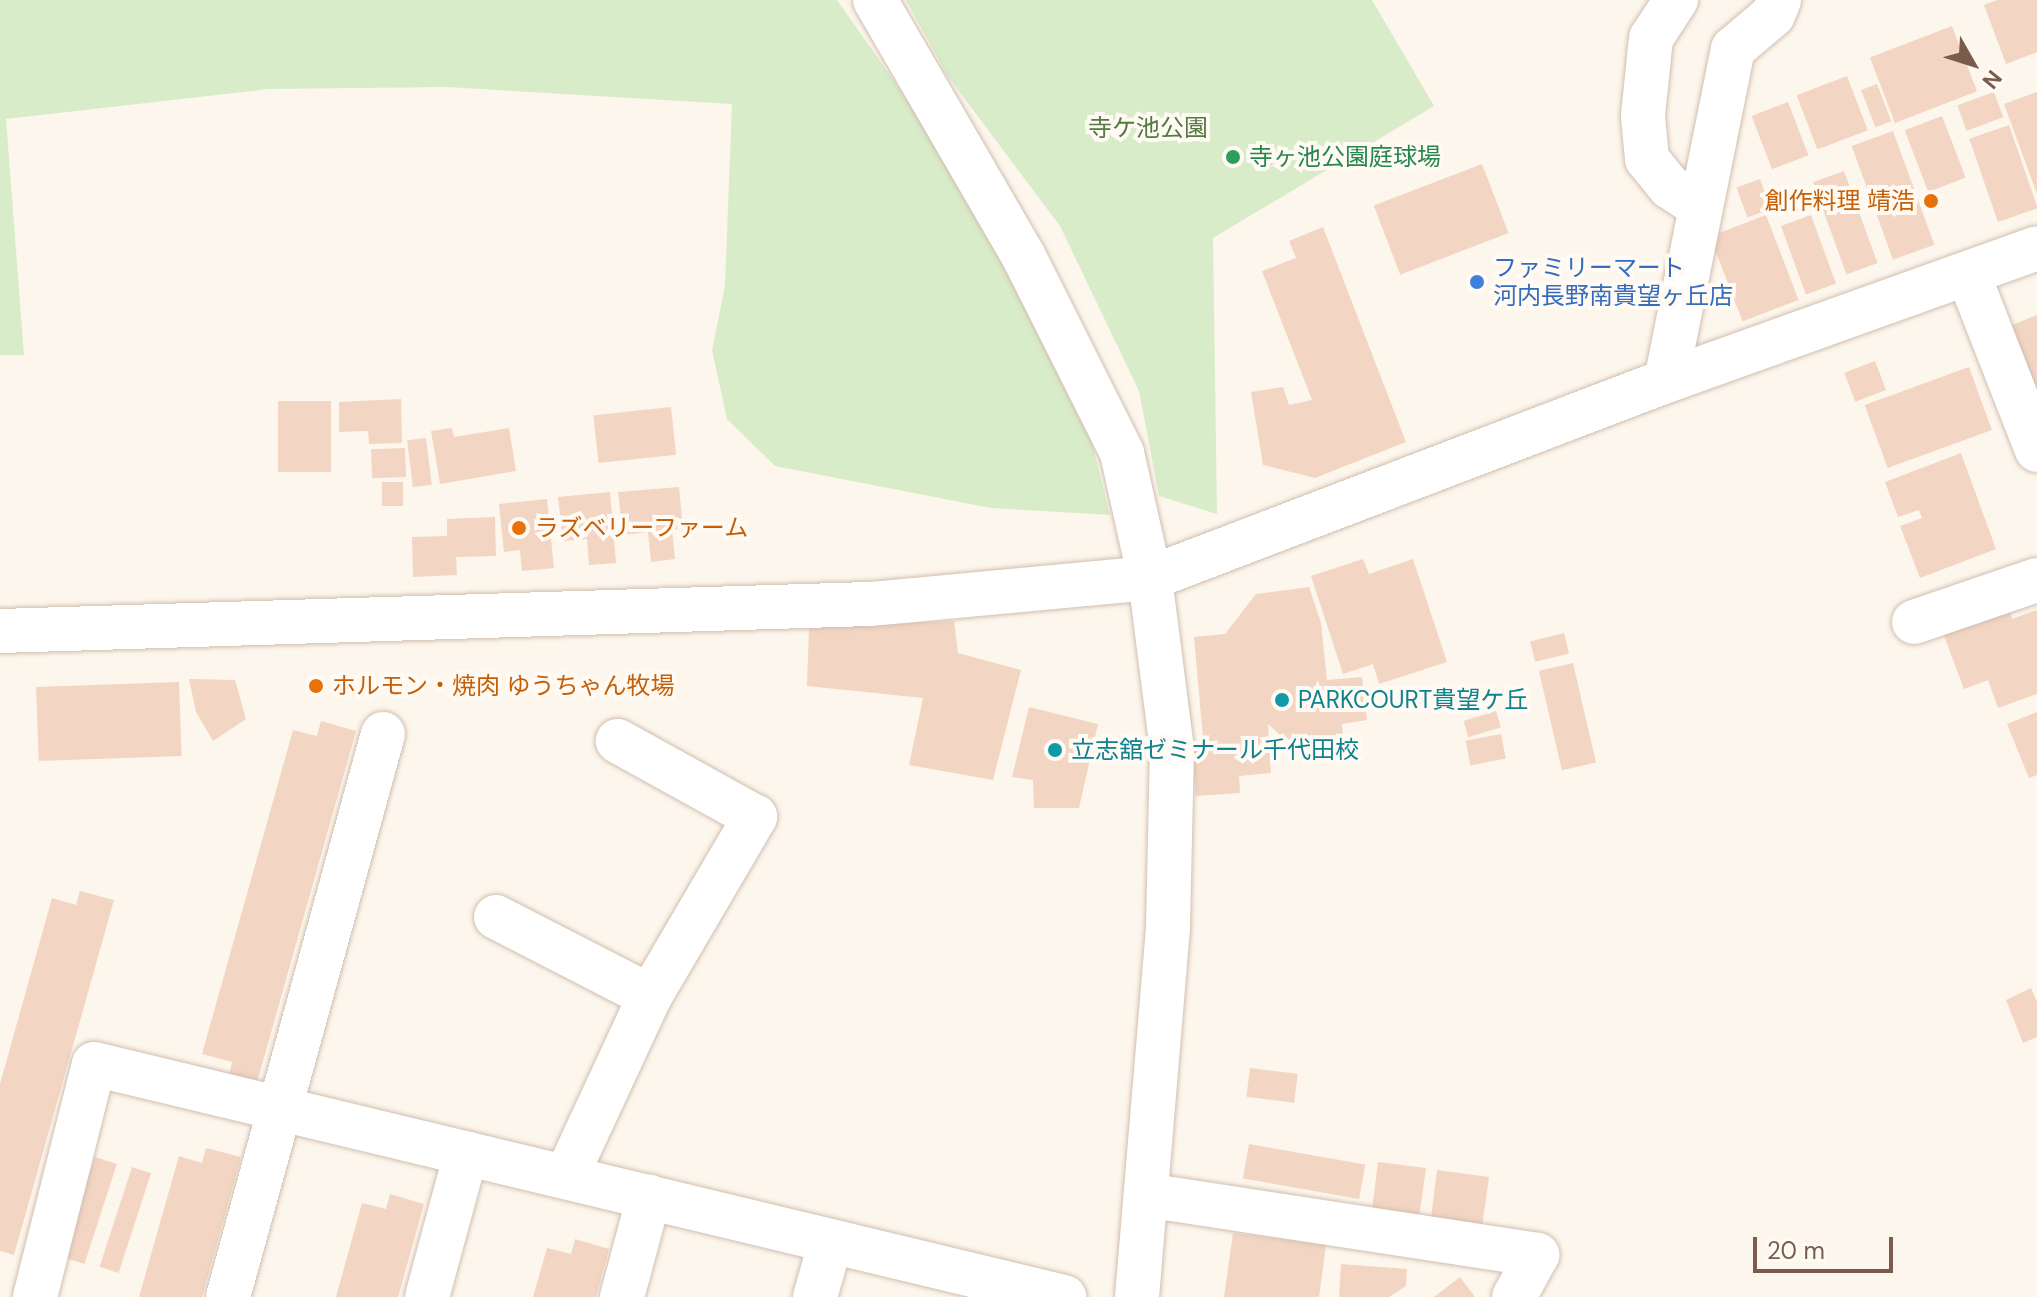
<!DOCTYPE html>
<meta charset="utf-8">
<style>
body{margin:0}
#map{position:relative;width:2037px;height:1297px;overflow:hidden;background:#fdf6ec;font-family:"DM Sans","Noto Sans JP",sans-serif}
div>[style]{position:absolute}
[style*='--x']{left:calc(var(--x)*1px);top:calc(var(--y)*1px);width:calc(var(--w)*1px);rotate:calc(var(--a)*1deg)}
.green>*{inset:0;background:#d8ecc9}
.building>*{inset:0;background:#f3d5c3;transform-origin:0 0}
.roads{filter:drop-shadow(0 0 2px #d1beb0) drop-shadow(0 0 2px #d1beb0)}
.minor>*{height:44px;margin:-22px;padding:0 22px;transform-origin:22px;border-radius:22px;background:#fff}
.dots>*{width:22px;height:22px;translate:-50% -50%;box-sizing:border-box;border:4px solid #fffaf3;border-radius:50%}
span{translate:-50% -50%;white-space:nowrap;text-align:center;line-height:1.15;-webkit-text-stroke:8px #fffaf3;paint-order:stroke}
.park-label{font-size:24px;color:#537a41}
.leisure-label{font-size:24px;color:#27864d}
.left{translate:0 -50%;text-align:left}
.food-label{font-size:24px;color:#c56008}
.right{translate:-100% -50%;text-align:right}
.shop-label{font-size:24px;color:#366cbe}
.culture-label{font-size:24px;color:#0d838f}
.north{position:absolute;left:1933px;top:24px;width:80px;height:80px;-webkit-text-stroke:6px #fffaf3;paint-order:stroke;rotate:129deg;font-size:22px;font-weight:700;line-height:32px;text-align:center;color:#7a5c4d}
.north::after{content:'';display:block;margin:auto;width:28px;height:36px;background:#7a5c4d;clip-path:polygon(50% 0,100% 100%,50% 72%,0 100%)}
.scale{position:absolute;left:1753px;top:1237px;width:140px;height:36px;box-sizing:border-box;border:4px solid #7a5c4d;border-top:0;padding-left:10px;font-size:24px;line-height:28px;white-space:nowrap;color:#7a5c4d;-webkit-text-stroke:6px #fffaf3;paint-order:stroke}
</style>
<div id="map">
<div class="green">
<div style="clip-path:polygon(0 0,837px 0,920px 118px,996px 253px,1088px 427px,1110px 515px,991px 508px,775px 466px,727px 419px,712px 350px,725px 286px,732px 104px,447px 87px,269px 89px,6px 119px,24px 355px,0 355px)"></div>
<div style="clip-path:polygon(906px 0,1372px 0,1434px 106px,1213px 238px,1217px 514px,1159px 496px,1139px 391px,1060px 226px,947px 75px)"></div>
</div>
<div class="building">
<div style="clip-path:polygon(1997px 0,2037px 0,2037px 52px,2006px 64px,1984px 5px)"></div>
<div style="left:1952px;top:26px;width:70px;height:88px;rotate:69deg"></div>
<div style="left:1847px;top:76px;width:58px;height:54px;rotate:69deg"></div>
<div style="left:1877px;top:84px;width:40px;height:17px;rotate:69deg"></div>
<div style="left:1994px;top:92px;width:27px;height:39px;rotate:70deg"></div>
<div style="clip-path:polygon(2037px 92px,2037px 194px,2004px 104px)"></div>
<div style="left:1788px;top:102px;width:57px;height:39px;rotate:69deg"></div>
<div style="left:1942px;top:116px;width:66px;height:40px;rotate:69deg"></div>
<div style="left:2009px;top:125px;width:88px;height:42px;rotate:71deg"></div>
<div style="left:1893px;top:131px;width:121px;height:44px;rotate:70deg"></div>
<div style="left:1482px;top:164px;width:74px;height:116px;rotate:69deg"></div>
<div style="left:1844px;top:171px;width:98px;height:33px;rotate:70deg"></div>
<div style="left:1760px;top:179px;width:32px;height:25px;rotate:70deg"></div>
<div style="left:1766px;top:215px;width:91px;height:60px;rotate:69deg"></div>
<div style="left:1811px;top:215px;width:73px;height:32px;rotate:70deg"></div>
<div style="clip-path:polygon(1323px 227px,1406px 442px,1315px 478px,1263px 465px,1251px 392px,1283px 387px,1289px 405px,1312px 400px,1262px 271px,1296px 258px,1289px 241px)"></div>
<div style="clip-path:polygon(2037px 315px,2037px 396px,2010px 326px)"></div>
<div style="left:1875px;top:361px;width:31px;height:33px;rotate:69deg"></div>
<div style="left:1969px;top:367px;width:67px;height:111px;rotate:70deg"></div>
<div style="clip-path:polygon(401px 399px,402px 443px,369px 444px,368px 431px,339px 432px,339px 402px)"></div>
<div style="left:278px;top:401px;width:53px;height:71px"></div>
<div style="left:671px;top:407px;width:48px;height:78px;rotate:84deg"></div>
<div style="clip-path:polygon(452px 428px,454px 437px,509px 428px,516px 471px,440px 484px,431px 431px)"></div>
<div style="left:426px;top:438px;width:47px;height:19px;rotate:83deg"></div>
<div style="left:405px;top:448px;width:29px;height:34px;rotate:88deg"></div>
<div style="clip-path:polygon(1961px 453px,1996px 549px,1920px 578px,1900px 526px,1922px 518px,1919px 510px,1898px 517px,1885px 482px)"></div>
<div style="left:382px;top:482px;width:21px;height:24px"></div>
<div style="clip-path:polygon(679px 487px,683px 529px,672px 530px,675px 559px,651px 562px,648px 532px,623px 535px,618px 492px)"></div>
<div style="clip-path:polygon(610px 492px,616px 563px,589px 565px,587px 539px,563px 541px,558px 497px)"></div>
<div style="clip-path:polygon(547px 499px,554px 568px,522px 571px,520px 550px,504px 552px,499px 504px)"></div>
<div style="clip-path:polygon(495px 517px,496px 556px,456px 557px,457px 575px,413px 577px,412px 537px,447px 536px,447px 519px)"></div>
<div style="clip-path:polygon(1363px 559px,1369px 574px,1413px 559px,1447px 662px,1379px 684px,1373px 664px,1343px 674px,1311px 576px)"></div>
<div style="clip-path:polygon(1309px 587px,1321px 623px,1327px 680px,1362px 677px,1367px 720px,1342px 724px,1343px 735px,1299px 752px,1268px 724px,1271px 773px,1239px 776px,1240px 793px,1196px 796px,1192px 750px,1204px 749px,1194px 637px,1225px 634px,1256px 594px)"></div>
<div style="clip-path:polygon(2009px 609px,2012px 619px,2037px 610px,2037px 694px,1998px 708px,1988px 680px,1964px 689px,1943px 633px)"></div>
<div style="clip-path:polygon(954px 621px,958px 653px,1021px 670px,993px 780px,909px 765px,923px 698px,807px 686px,809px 628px)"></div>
<div style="left:1564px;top:633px;width:21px;height:35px;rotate:76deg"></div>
<div style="left:1573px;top:663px;width:102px;height:35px;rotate:77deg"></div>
<div style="clip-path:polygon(189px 679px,235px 680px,246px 719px,213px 741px,196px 712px)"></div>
<div style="left:179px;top:682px;width:74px;height:143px;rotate:88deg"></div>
<div style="clip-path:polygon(1029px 707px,1098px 724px,1079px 808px,1034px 808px,1033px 780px,1012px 777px)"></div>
<div style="left:1496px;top:711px;width:17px;height:34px;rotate:73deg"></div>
<div style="clip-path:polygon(2037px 712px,2037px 775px,2029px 778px,2007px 724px)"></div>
<div style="clip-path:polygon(321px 721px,356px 731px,256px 1086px,228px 1079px,232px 1062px,202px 1054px,293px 730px,317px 736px)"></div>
<div style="left:1501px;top:734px;width:25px;height:36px;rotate:79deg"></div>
<div style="clip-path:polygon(80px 891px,114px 900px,14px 1255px,0 1251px,0 1084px,52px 898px,76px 905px)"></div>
<div style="clip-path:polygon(2031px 988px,2037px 1002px,2037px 1037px,2023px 1043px,2006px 1000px)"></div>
<div style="left:1250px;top:1068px;width:48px;height:29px;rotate:7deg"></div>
<div style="left:1249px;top:1144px;width:118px;height:35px;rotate:10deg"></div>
<div style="clip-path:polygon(206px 1148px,241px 1157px,202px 1297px,139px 1297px,179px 1156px,202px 1163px)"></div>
<div style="left:95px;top:1157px;width:23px;height:105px;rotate:18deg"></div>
<div style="clip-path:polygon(1378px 1162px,1426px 1168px,1418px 1225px,1372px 1209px)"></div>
<div style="left:132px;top:1167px;width:20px;height:105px;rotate:18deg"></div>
<div style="clip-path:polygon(1437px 1170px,1489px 1177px,1481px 1234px,1431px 1218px)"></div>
<div style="clip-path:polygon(390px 1194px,424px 1204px,398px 1297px,336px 1297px,362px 1203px,386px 1209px)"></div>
<div style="clip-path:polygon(1233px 1233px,1326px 1245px,1319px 1297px,1224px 1297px)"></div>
<div style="clip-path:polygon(575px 1239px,609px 1249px,596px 1297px,533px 1297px,547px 1248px,571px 1254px)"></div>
<div style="clip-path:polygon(1341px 1264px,1407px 1269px,1406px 1286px,1389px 1297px,1339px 1297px)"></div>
<div style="clip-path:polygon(1460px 1277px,1475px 1297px,1434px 1297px)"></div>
</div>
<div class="roads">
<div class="minor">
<div style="--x:875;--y:0;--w:297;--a:59.9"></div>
<div style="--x:1024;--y:257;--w:219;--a:63.4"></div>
<div style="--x:1122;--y:453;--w:128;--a:77.4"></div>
<div style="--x:1150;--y:578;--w:172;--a:82.7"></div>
<div style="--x:1172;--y:749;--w:179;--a:91.3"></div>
<div style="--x:1168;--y:928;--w:370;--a:94.8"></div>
<div style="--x:1676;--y:0;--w:45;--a:123.3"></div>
<div style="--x:1651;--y:38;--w:78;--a:95.9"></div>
<div style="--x:1643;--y:116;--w:43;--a:84.7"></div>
<div style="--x:1647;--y:159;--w:36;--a:51"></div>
<div style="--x:1670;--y:187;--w:33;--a:33"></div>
<div style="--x:1968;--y:274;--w:189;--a:68.6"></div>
<div style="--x:1666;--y:381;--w:339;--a:-78.6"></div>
<div style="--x:1733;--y:49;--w:52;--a:-40.4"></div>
<div style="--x:1773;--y:15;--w:16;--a:-68"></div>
<div style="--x:1914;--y:622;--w:130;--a:-18.9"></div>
<div style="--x:0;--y:631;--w:870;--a:-1.78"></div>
<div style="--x:870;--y:604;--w:281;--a:-5.3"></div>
<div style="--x:1150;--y:578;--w:552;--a:-20.9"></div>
<div style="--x:1666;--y:381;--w:394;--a:-19.7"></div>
<div style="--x:496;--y:917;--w:173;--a:27.2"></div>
<div style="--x:566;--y:1177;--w:200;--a:-65.1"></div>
<div style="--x:650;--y:996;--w:208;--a:-59.6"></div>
<div style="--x:755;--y:817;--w:157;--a:-151"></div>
<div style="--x:1146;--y:1195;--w:396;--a:8.7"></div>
<div style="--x:1537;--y:1255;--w:48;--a:118.7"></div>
<div style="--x:35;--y:1297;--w:240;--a:-75.8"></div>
<div style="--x:94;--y:1064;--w:998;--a:13.51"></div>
<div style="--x:228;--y:1297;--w:584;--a:-74.61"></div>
<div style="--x:427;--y:1297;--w:149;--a:-74.8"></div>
<div style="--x:622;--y:1297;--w:104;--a:-74.9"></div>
<div style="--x:815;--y:1297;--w:58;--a:-74.1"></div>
</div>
</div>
<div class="dots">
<div style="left:1233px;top:157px;background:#2e9e5b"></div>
<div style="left:1931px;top:201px;background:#e8710a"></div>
<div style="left:1477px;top:282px;background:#3f7fe0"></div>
<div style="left:519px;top:528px;background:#e8710a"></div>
<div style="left:316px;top:686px;background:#e8710a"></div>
<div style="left:1282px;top:700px;background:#0f9aa8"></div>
<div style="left:1055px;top:750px;background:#0f9aa8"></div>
</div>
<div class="park-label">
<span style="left:1148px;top:128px">寺ケ池公園</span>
</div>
<div class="leisure-label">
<span class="left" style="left:1249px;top:157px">寺ヶ池公園庭球場</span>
</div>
<div class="food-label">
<span class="right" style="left:1915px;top:201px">創作料理 靖浩</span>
<span class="left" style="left:535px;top:528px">ラズベリーファーム</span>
<span class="left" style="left:332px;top:686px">ホルモン・焼肉 ゆうちゃん牧場</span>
</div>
<div class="shop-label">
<span class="left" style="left:1493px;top:282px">ファミリーマート<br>河内長野南貴望ヶ丘店</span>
</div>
<div class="culture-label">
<span class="left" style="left:1298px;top:700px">PARKCOURT貴望ケ丘</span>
<span class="left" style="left:1071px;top:750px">立志舘ゼミナール千代田校</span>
</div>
<div class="north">N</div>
<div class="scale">20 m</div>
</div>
